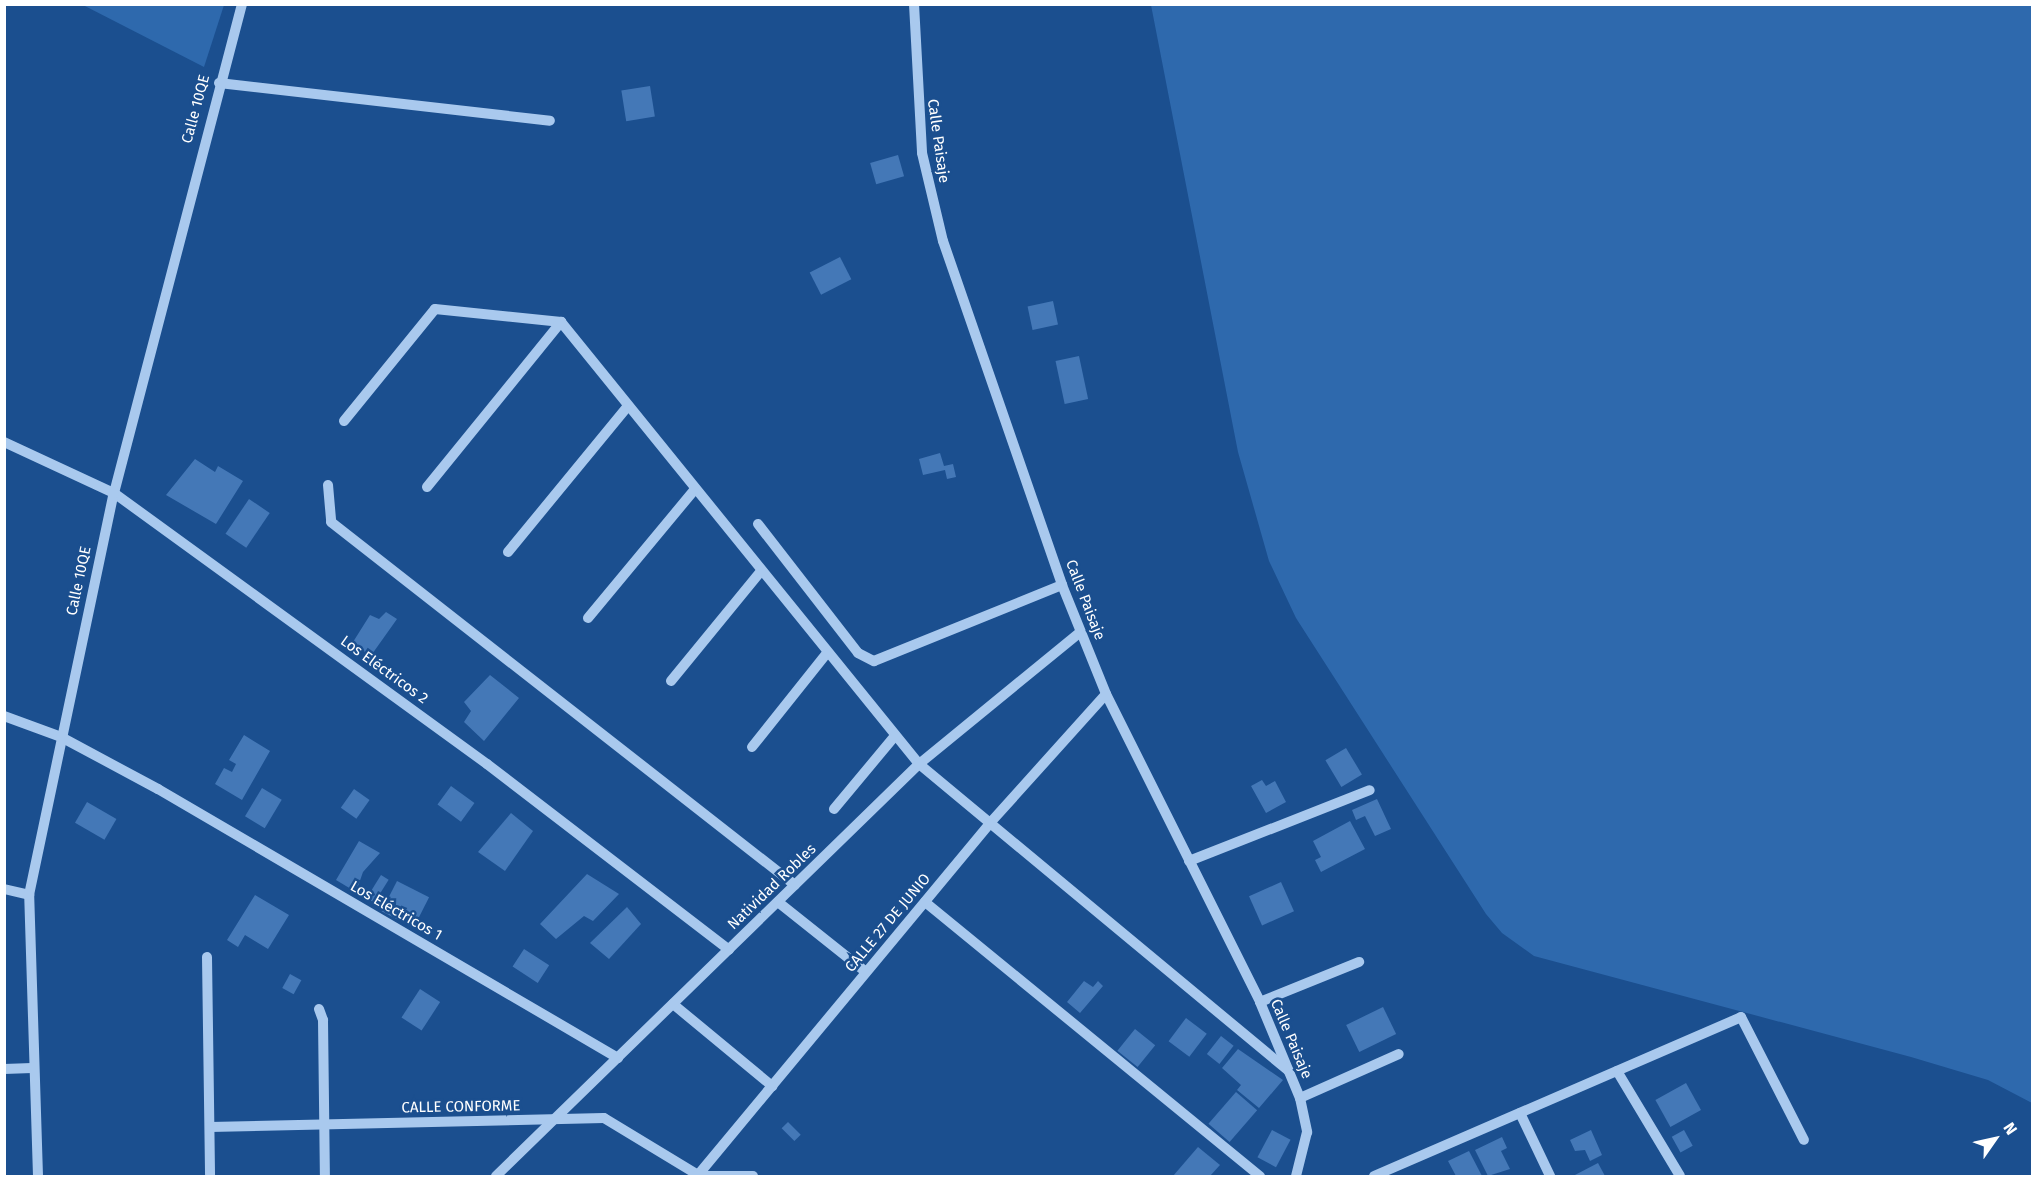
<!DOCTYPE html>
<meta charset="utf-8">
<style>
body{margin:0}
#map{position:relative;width:2037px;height:1181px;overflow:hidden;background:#1b4f8f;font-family:"Fira Sans",sans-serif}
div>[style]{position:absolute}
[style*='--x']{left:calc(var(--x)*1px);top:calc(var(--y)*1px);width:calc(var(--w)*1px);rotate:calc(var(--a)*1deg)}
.green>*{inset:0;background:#2e69ad}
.building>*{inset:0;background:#4478b7;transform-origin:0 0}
.minor>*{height:10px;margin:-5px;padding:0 5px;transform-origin:5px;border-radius:5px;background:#a9c9ee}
span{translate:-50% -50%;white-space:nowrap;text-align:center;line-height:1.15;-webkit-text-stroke:5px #1b4f8f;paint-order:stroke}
.street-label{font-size:15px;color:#fff}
.frame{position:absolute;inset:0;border:6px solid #fff;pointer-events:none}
.north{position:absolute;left:1965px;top:1109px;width:60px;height:60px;-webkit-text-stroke:4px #1b4f8f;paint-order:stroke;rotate:56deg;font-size:16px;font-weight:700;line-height:24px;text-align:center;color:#fff}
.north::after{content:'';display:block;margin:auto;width:21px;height:27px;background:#fff;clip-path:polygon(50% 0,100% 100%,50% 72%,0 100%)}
</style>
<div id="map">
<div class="green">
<div style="clip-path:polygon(83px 5px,224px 5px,204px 67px)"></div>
<div style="clip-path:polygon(1151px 5px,2032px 5px,2032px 1103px,1988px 1080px,1911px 1057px,1534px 956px,1502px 933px,1486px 914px,1296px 618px,1269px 561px,1238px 452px)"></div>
</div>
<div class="building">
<div style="left:650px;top:86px;width:31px;height:29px;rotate:81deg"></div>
<div style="left:898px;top:155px;width:22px;height:29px;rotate:74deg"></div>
<div style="left:840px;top:257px;width:25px;height:34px;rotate:63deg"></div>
<div style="left:1053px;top:301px;width:24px;height:26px;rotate:78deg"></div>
<div style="left:1079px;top:356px;width:44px;height:24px;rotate:78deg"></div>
<div style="clip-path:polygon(940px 453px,944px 466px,953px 464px,956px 477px,947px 479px,945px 470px,923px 475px,919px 459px)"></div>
<div style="clip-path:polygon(195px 459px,215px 472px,218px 466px,243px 481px,216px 524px,166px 495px)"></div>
<div style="left:249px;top:499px;width:25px;height:42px;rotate:34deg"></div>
<div style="clip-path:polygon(386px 612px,397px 619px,370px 657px,353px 642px,370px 615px,379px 619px)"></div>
<div style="clip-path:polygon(490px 675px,519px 698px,484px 741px,464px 722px,471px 711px,464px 702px)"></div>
<div style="clip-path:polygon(244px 735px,270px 751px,242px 800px,215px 784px,224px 768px,232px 772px,236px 764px,229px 760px)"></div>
<div style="left:1346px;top:748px;width:31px;height:24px;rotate:59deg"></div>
<div style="clip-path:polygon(1262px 780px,1266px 786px,1275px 781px,1286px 802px,1266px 813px,1251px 786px)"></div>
<div style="left:451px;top:786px;width:29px;height:23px;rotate:36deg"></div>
<div style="left:262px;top:788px;width:23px;height:33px;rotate:31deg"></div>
<div style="left:354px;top:789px;width:19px;height:23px;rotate:35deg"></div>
<div style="clip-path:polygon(1377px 799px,1391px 829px,1375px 836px,1365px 816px,1356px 820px,1352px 810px)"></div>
<div style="left:87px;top:802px;width:34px;height:24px;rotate:30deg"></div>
<div style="clip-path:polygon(511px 813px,533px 831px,505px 871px,478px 852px)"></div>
<div style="clip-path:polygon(1350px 821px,1365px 849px,1321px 872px,1315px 860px,1321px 857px,1313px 841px)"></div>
<div style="clip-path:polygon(359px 841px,380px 853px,363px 872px,356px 892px,336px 880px)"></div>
<div style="clip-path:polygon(587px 874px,619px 894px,593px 921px,584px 916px,556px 939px,540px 924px)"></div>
<div style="left:381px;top:875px;width:9px;height:27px;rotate:32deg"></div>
<div style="left:397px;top:881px;width:36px;height:34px;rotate:27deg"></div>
<div style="left:1281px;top:882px;width:32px;height:35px;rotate:66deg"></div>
<div style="clip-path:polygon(255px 895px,289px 915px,268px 949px,245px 935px,238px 947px,227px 940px)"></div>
<div style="clip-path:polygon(627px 907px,641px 924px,609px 959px,590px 943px)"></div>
<div style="left:524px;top:949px;width:30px;height:21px;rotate:33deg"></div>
<div style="left:290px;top:974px;width:13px;height:16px;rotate:29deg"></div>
<div style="clip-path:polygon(1084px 981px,1093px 987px,1098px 981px,1103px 986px,1080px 1013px,1067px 1002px)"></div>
<div style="left:420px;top:989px;width:24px;height:34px;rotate:33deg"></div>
<div style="left:1383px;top:1007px;width:30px;height:41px;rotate:64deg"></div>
<div style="left:1186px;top:1018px;width:26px;height:29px;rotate:37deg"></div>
<div style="left:1135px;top:1029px;width:26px;height:28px;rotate:39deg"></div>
<div style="left:1221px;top:1036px;width:16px;height:23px;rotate:38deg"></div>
<div style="clip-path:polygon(1238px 1049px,1283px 1080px,1259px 1108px,1237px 1090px,1241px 1085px,1222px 1068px)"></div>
<div style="left:1686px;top:1083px;width:31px;height:35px;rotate:61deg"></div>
<div style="left:1236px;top:1092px;width:28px;height:42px;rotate:41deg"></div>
<div style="left:788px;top:1122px;width:18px;height:9px;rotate:45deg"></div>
<div style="left:1272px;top:1130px;width:21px;height:31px;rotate:28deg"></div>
<div style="clip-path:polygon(1591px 1130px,1602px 1155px,1590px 1161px,1585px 1150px,1575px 1151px,1570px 1140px)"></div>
<div style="left:1684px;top:1130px;width:18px;height:14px;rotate:61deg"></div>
<div style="clip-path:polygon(1502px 1137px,1507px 1148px,1501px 1151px,1510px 1169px,1488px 1176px,1475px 1150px)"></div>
<div style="clip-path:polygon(1198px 1147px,1220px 1165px,1210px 1176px,1173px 1176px)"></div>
<div style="clip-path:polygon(1469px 1151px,1482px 1176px,1456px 1176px,1448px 1161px)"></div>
<div style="clip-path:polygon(1598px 1163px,1605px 1176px,1573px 1176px)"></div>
</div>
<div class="minor">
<div style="--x:914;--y:4;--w:149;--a:86.9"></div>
<div style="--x:922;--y:153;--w:90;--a:76.6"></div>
<div style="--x:943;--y:241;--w:364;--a:70.9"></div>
<div style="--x:1062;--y:585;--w:118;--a:68"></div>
<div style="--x:1106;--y:694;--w:344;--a:63.4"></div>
<div style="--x:1260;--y:1002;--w:104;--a:67.4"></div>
<div style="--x:1300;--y:1098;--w:35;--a:78"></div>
<div style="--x:1307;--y:1132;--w:45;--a:104"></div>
<div style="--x:219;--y:83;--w:333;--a:6.5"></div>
<div style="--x:344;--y:421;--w:144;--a:-50.9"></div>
<div style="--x:435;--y:309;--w:127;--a:5.9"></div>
<div style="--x:561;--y:322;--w:569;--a:50.99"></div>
<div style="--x:919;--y:764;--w:481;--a:39.7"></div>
<div style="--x:4;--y:442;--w:121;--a:24.9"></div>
<div style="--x:114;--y:493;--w:461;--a:36"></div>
<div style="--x:487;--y:764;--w:305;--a:37.5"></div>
<div style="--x:328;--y:485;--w:37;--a:85"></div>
<div style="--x:331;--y:522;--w:589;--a:38.04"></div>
<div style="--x:427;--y:487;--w:213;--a:-50.9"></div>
<div style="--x:758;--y:524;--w:163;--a:52.2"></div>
<div style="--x:858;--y:653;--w:18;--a:27"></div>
<div style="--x:874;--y:661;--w:203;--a:-22"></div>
<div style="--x:508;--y:552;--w:189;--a:-50.6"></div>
<div style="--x:588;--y:618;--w:168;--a:-50.3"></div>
<div style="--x:671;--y:681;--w:142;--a:-50.7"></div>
<div style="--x:4;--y:716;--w:61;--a:20.2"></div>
<div style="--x:61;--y:737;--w:110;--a:28.2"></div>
<div style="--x:158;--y:789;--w:533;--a:30.32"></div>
<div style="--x:752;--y:747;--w:120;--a:-51.4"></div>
<div style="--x:834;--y:809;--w:94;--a:-50.2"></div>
<div style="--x:1189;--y:861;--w:194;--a:-21.4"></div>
<div style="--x:4;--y:889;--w:26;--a:13"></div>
<div style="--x:778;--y:902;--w:112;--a:38.5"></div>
<div style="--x:925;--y:902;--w:433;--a:39.3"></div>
<div style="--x:207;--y:957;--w:219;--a:89.2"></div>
<div style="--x:1260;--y:1002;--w:107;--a:-22"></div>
<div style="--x:673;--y:1004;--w:129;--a:39.6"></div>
<div style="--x:319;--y:1009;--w:12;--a:70"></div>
<div style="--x:323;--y:1020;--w:156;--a:89.3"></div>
<div style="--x:4;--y:1069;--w:28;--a:-2"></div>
<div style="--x:1617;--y:1071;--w:122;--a:59"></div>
<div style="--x:1300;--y:1098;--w:108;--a:-24"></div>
<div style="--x:1520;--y:1113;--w:70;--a:64.5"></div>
<div style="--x:210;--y:1127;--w:394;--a:-1.3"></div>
<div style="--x:604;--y:1118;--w:110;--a:31.2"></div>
<div style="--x:698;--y:1175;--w:457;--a:-50.3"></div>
<div style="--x:990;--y:823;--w:173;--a:-48"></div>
<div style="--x:38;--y:1176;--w:281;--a:-91.8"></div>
<div style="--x:29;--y:895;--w:411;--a:-78.1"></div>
<div style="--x:114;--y:493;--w:505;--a:-75.33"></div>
<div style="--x:496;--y:1176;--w:590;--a:-44.25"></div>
<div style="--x:919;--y:764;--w:208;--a:-39.3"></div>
<div style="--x:696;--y:1176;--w:57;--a:0"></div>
<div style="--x:1374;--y:1176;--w:400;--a:-23.4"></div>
<div style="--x:1741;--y:1017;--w:138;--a:62.9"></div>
</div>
<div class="street-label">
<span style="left:196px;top:109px;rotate:-75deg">Calle 10QE</span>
<span style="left:938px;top:141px;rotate:82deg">Calle Paisaje</span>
<span style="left:79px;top:581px;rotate:-78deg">Calle 10QE</span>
<span style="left:1085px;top:600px;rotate:69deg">Calle Paisaje</span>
<span style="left:384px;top:670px;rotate:36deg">Los Eléctricos 2</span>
<span style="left:772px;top:887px;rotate:-44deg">Natividad Robles</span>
<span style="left:396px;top:911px;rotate:30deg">Los Eléctricos 1</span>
<span style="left:888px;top:923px;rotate:-50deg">CALLE 27 DE JUNIO</span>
<span style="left:1291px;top:1039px;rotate:67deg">Calle Paisaje</span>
<span style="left:461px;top:1107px;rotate:-1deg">CALLE CONFORME</span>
</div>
<div class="frame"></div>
<div class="north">N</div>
</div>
